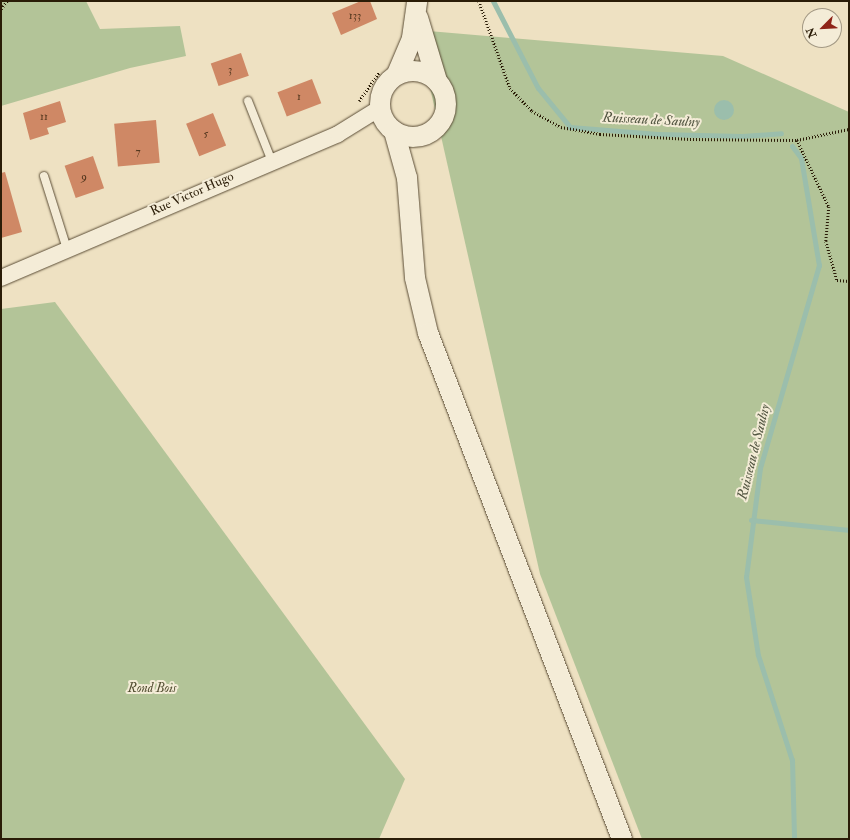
<!DOCTYPE html>
<style>
body{margin:0}
#map{position:relative;width:850px;height:840px;overflow:hidden;background:#eee1c2;font-family:"IM FELL Double Pica",serif}
div>[style]{position:absolute}
[style*='--x']{left:calc(var(--x)*1px);top:calc(var(--y)*1px);width:calc(var(--w)*1px);rotate:calc(var(--a)*1deg)}
.green>*{inset:0;background:#b3c498}
.water>*{inset:0;background:#9bbeac}
.round{border-radius:50%}
.stream>*{height:5px;margin:-2.5px;padding:0 2.5px;transform-origin:2.5px;border-radius:2.5px;background:#9bbeac}
.building>*{inset:0;background:#cf8865;transform-origin:0 0}
.path>*{height:2.5px;margin-top:-1.25px;transform-origin:0;background:repeating-linear-gradient(90deg,#2a1c07 0 1px,transparent 0 3px)}
.roads{filter:drop-shadow(0 0 1px #5b4d36) drop-shadow(0 0 1px #5b4d36)}
.service>*{height:8px;margin:-4px;padding:0 4px;transform-origin:4px;border-radius:4px;background:#f4ecd7}
.minor>*{height:16px;margin:-8px;padding:0 8px;transform-origin:8px;border-radius:8px;background:#f4ecd7}
.tertiary>*{height:20px;margin:-10px;padding:0 10px;transform-origin:10px;border-radius:10px;background:#f4ecd7}
.tertiary>.ring{margin:-10px;padding:0;box-sizing:content-box;background:none;border:20px solid #f4ecd7;border-radius:50%}
span{translate:-50% -50%;white-space:nowrap;text-align:center;line-height:1.15;-webkit-text-stroke:4px #f4ecd7;paint-order:stroke}
.number-label{font-size:11px;color:#53371e}
.number-label span{-webkit-text-stroke-width:0}
.street-label{font-size:13px;color:#2a1c07}
.park-label{font-size:13px;color:#534e32;font-style:italic}
.water-label{font-size:14px;color:#525541;font-style:italic}
.frame{position:absolute;inset:0;border:2px solid #2a1c07;pointer-events:none}
.north{position:absolute;left:802px;top:8px;width:40px;height:40px;box-sizing:border-box;background:#f4ecd7;border:1px solid #a39984;border-radius:50%;rotate:246deg;font-size:11px;font-weight:700;line-height:16px;text-align:center;color:#2a1c07}
.north::after{content:'';display:block;margin:auto;width:14px;height:18px;background:#8f2418;clip-path:polygon(50% 0,100% 100%,50% 72%,0 100%)}
</style>
<div id="map">
<div class="green">
<div style="clip-path:polygon(1px 1px,86px 1px,100px 29px,180px 26px,186px 56px,130px 68px,1px 106px)"></div>
<div style="clip-path:polygon(417px 30px,723px 56px,849px 112px,849px 839px,642px 839px,540px 574px)"></div>
<div style="clip-path:polygon(55px 302px,405px 779px,379px 839px,1px 839px,1px 309px)"></div>
</div>
<div class="water">
<div class="round" style="left:714px;top:100px;width:20px;height:20px"></div>
</div>
<div class="stream">
<div style="--x:493;--y:1;--w:98;--a:62.7"></div>
<div style="--x:538;--y:88;--w:50;--a:50.6"></div>
<div style="--x:570;--y:127;--w:88;--a:4.5"></div>
<div style="--x:658;--y:134;--w:84;--a:1.4"></div>
<div style="--x:742;--y:136;--w:39;--a:-4"></div>
<div style="--x:792;--y:146;--w:15;--a:53"></div>
<div style="--x:801;--y:158;--w:109;--a:80.5"></div>
<div style="--x:819;--y:265;--w:211;--a:106.2"></div>
<div style="--x:760;--y:468;--w:110;--a:97.3"></div>
<div style="--x:746;--y:577;--w:79;--a:81.3"></div>
<div style="--x:758;--y:655;--w:110;--a:72.1"></div>
<div style="--x:792;--y:760;--w:79;--a:88.5"></div>
<div style="--x:751;--y:520;--w:99;--a:5.8"></div>
</div>
<div class="building">
<div style="clip-path:polygon(361px 1px,370px 1px,377px 19px,341px 35px,332px 13px)"></div>
<div style="left:241px;top:53px;width:24px;height:32px;rotate:71deg"></div>
<div style="left:312px;top:79px;width:26px;height:37px;rotate:69deg"></div>
<div style="clip-path:polygon(60px 101px,66px 122px,47px 128px,49px 134px,30px 140px,23px 113px)"></div>
<div style="left:213px;top:113px;width:35px;height:29px;rotate:68deg"></div>
<div style="left:156px;top:120px;width:43px;height:42px;rotate:85deg"></div>
<div style="left:93px;top:156px;width:34px;height:30px;rotate:71deg"></div>
<div style="clip-path:polygon(5px 172px,22px 232px,1px 238px,1px 173px)"></div>
</div>
<div class="path">
<div style="--x:479;--y:1;--w:92;--a:70.4"></div>
<div style="--x:510;--y:88;--w:32;--a:46"></div>
<div style="--x:532;--y:111;--w:33;--a:29"></div>
<div style="--x:561;--y:127;--w:40;--a:10"></div>
<div style="--x:600;--y:134;--w:90;--a:3.2"></div>
<div style="--x:690;--y:139;--w:107;--a:0.5"></div>
<div style="--x:797;--y:140;--w:53;--a:-11.9"></div>
<div style="--x:1;--y:9;--w:10;--a:-53"></div>
<div style="--x:359;--y:101;--w:35;--a:-55"></div>
<div style="--x:797;--y:140;--w:74;--a:64.5"></div>
<div style="--x:829;--y:207;--w:34;--a:95"></div>
<div style="--x:826;--y:241;--w:41;--a:74.2"></div>
<div style="--x:837;--y:280;--w:12;--a:5"></div>
</div>
<div class="roads">
<div class="service">
<div style="--x:248;--y:101;--w:62;--a:68.4"></div>
<div style="--x:44;--y:176;--w:77;--a:72.5"></div>
</div>
<div class="minor">
<div style="--x:1;--y:278;--w:366;--a:-23.1"></div>
<div style="--x:338;--y:134;--w:49;--a:-31.8"></div>
</div>
<div class="tertiary">
<div style="--x:418;--y:18;--w:66;--a:73.2"></div>
<div class="ring" style="left:380px;top:71px;width:46px;height:46px"></div>
<div style="--x:397;--y:74;--w:39;--a:-67"></div>
<div style="--x:412;--y:38;--w:37;--a:-82"></div>
<div style="--x:394;--y:131;--w:49;--a:74.5"></div>
<div style="--x:407;--y:178;--w:100;--a:85.4"></div>
<div style="--x:415;--y:278;--w:57;--a:76.7"></div>
<div style="--x:428;--y:333;--w:542;--a:69.02"></div>
</div>
</div>
<div class="number-label">
<span style="left:355px;top:16px">133</span>
<span style="left:230px;top:70px">3</span>
<span style="left:299px;top:97px">1</span>
<span style="left:44px;top:117px">11</span>
<span style="left:206px;top:134px">5</span>
<span style="left:138px;top:152px">7</span>
<span style="left:84px;top:177px">9</span>
</div>
<div class="street-label">
<span style="left:192px;top:194px;rotate:-24deg">Rue Victor Hugo</span>
</div>
<div class="park-label">
<span style="left:152px;top:688px">Rond Bois</span>
</div>
<div class="water-label">
<span style="left:651px;top:120px;rotate:3deg">Ruisseau de Saulny</span>
<span style="left:754px;top:452px;rotate:-76deg">Ruisseau de Saulny</span>
</div>
<div class="frame"></div>
<div class="north">N</div>
</div>
